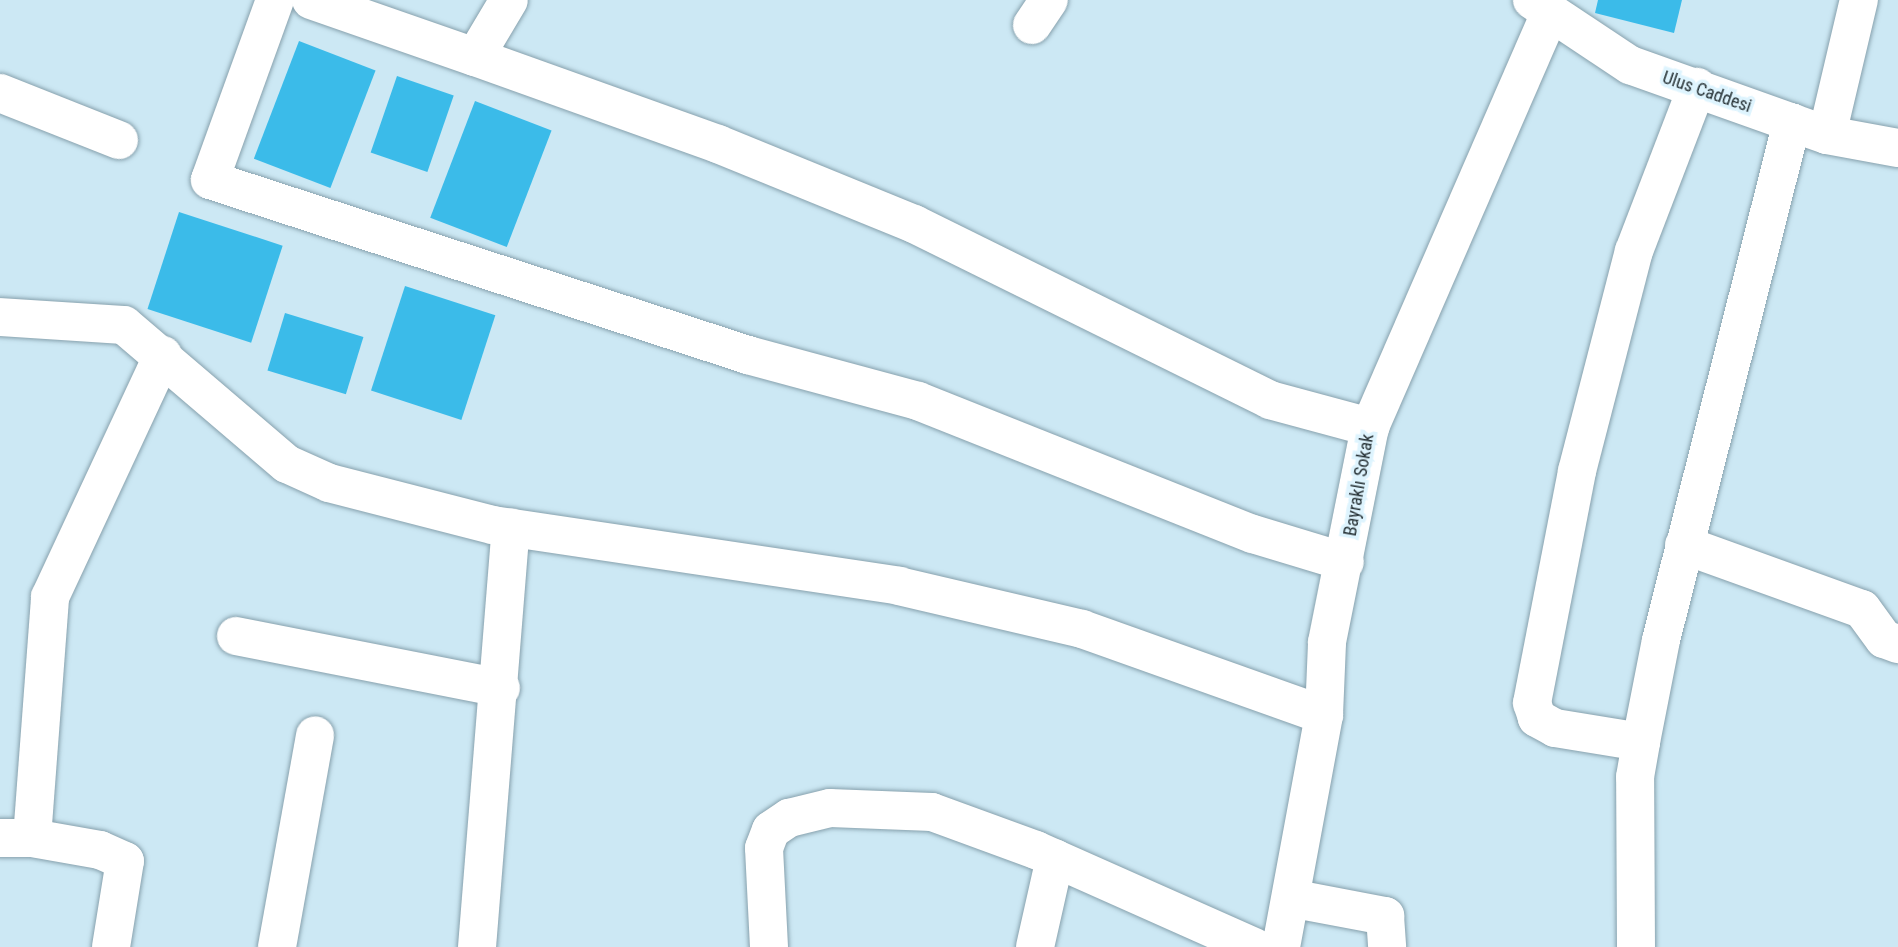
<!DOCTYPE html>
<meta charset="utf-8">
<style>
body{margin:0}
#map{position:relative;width:1898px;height:947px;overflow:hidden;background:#cce8f4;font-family:"Roboto Condensed",sans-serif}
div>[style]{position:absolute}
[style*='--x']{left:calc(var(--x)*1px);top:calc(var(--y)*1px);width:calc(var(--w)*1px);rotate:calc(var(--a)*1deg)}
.building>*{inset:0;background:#3bbbe9;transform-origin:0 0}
.roads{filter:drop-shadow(0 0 2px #87a1ad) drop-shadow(0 0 2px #87a1ad)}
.minor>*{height:38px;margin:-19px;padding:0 19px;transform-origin:19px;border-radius:19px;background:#fff}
span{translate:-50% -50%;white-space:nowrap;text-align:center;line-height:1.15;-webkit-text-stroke:7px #def4fe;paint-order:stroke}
.street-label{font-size:18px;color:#263135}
</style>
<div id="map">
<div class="building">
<div style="clip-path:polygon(1598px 0,1682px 0,1674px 33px,1595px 13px)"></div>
<div style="left:299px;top:41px;width:82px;height:126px;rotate:21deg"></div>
<div style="left:397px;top:76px;width:60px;height:81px;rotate:19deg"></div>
<div style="left:475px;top:101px;width:82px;height:125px;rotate:21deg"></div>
<div style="left:179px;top:212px;width:109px;height:102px;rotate:18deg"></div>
<div style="left:405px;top:286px;width:95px;height:110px;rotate:18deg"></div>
<div style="left:285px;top:313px;width:82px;height:60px;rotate:17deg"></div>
</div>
<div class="roads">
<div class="minor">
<div style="--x:275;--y:0;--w:191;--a:109.9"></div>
<div style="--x:210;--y:180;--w:566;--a:18.02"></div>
<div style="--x:748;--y:355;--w:176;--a:15.1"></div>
<div style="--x:918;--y:401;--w:360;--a:21.7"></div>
<div style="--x:1253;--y:534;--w:96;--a:16.9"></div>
<div style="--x:311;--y:0;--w:174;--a:19.2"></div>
<div style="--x:475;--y:57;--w:66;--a:-59.2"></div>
<div style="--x:1532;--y:0;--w:118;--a:33.6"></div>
<div style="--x:1630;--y:65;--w:209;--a:19.6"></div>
<div style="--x:1827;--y:135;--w:72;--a:10.4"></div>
<div style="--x:1032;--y:25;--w:30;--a:-56"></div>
<div style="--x:475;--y:57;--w:258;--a:19.7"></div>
<div style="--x:718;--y:144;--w:212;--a:22.2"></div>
<div style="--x:914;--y:224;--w:397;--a:26.3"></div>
<div style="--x:1270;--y:400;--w:104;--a:15.1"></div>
<div style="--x:0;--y:93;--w:128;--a:21.6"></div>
<div style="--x:1827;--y:135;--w:139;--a:-76.7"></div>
<div style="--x:0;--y:317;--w:124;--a:3.7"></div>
<div style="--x:124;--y:325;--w:214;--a:40.5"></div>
<div style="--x:287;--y:464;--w:46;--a:24.3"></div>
<div style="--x:329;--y:483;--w:169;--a:14.4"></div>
<div style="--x:493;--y:525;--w:411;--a:8.5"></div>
<div style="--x:899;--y:586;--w:188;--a:13.2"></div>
<div style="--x:1082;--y:629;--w:257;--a:19.6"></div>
<div style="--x:1684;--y:545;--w:189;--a:19.8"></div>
<div style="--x:1862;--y:609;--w:37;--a:54"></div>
<div style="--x:1884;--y:639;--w:15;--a:20"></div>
<div style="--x:236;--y:636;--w:270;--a:11.1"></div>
<div style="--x:1641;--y:742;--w:87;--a:-170.8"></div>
<div style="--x:1555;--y:728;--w:21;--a:-151"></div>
<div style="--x:1537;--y:718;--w:16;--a:-108"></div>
<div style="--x:1532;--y:703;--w:236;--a:-79"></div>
<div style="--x:1577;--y:471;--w:227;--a:-75.5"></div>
<div style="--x:1634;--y:251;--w:176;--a:-69"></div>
<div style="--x:0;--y:838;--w:32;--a:0"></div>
<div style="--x:1295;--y:899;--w:92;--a:10.7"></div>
<div style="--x:1385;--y:916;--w:31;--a:86"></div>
<div style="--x:111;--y:947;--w:87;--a:-80.8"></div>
<div style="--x:125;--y:861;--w:27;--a:-156"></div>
<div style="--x:100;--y:850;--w:69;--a:-170"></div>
<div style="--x:32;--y:838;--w:242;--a:-85.7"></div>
<div style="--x:50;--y:597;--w:267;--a:-65"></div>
<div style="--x:277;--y:947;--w:215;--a:-79.8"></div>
<div style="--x:477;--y:947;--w:421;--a:-85.4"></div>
<div style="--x:769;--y:947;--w:99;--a:-92.9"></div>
<div style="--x:764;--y:848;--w:19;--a:-69"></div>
<div style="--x:771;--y:830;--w:22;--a:-34"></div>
<div style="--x:789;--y:818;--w:42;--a:-13.7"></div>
<div style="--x:830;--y:808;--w:102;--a:2.2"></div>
<div style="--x:932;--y:812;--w:111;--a:20.1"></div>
<div style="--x:1036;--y:850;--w:239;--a:24"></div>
<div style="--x:1035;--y:947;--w:91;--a:-77.3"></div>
<div style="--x:1281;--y:947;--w:236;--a:-79.5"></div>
<div style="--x:1324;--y:715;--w:73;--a:-87.6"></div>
<div style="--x:1327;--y:642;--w:219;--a:-78.7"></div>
<div style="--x:1370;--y:427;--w:451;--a:-66.5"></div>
<div style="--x:1636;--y:947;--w:170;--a:-90.3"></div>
<div style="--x:1635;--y:777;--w:36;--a:-80"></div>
<div style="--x:1641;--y:742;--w:104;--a:-78.9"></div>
<div style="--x:1661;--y:640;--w:534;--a:-75.81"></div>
</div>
</div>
<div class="street-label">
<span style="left:1707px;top:92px;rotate:19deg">Ulus Caddesi</span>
<span style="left:1359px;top:485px;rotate:-80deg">Bayraklı Sokak</span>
</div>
</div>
